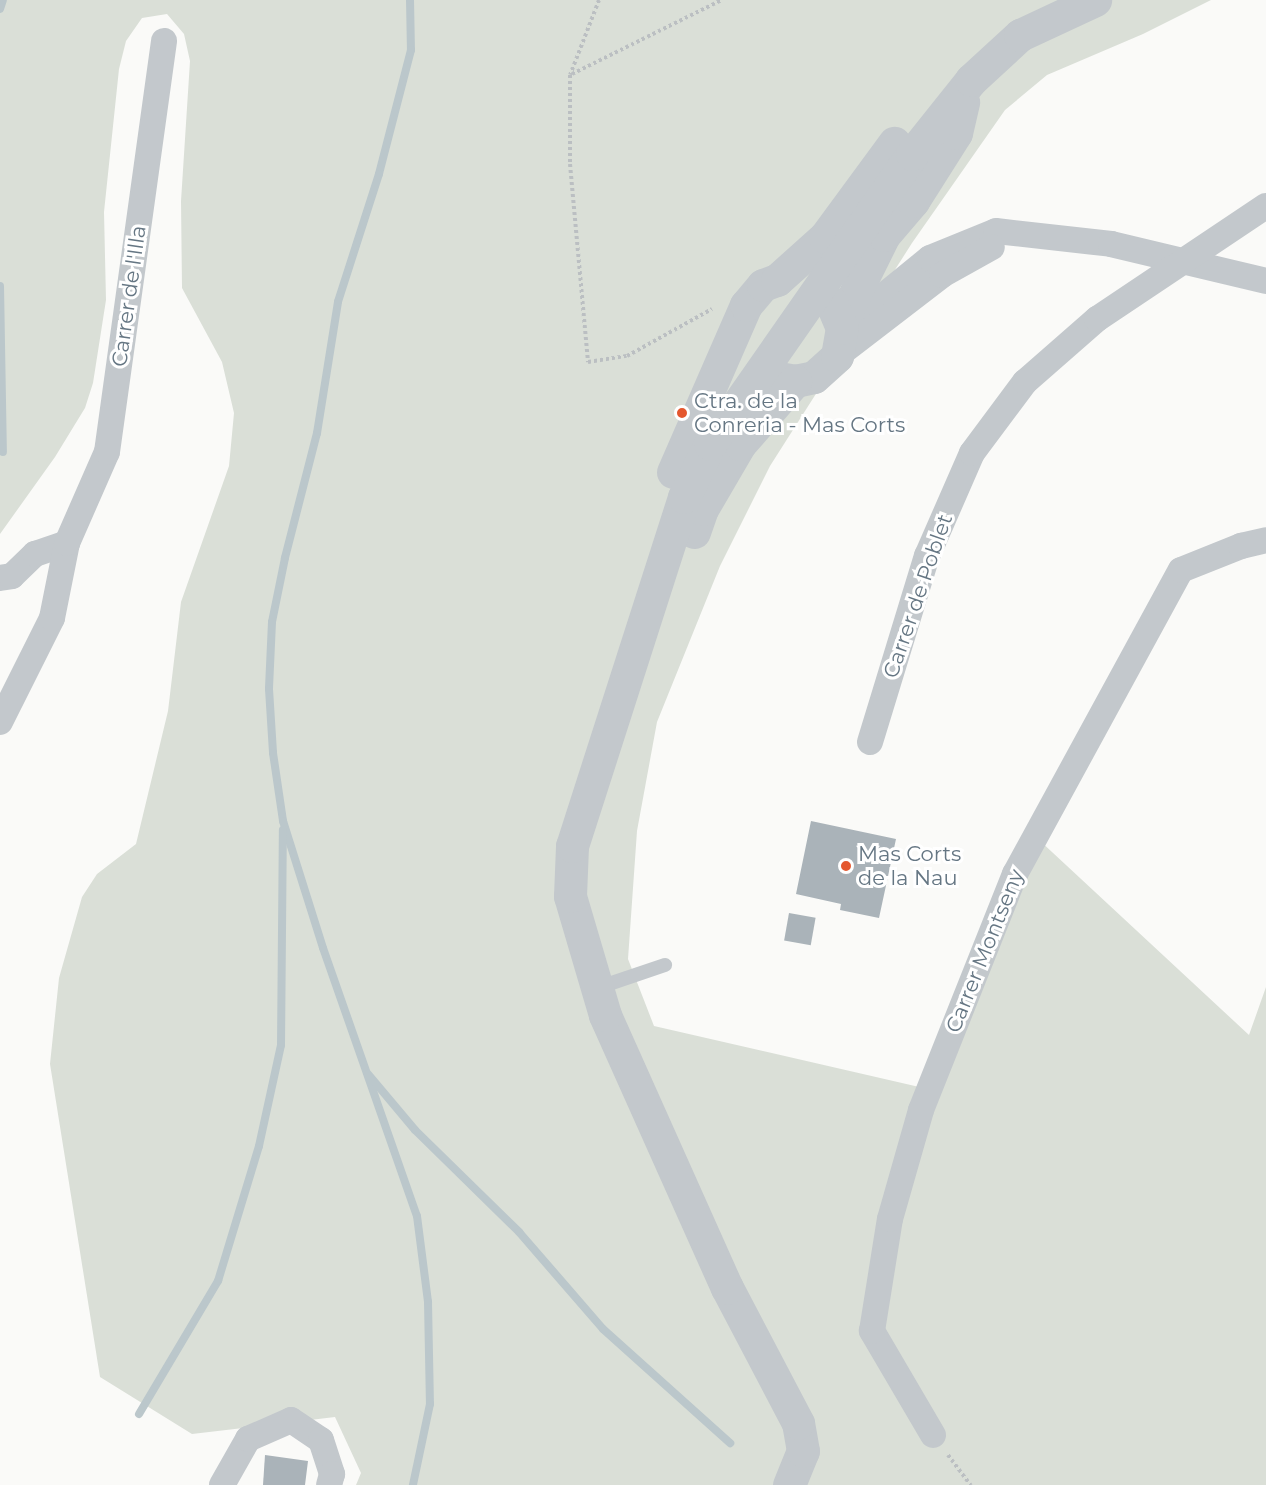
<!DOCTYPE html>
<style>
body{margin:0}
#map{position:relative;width:1266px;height:1485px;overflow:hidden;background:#fafaf8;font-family:Montserrat,sans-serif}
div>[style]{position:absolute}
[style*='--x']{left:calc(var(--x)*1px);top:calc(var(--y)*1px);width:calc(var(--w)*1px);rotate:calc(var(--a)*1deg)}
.green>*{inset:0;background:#dadfd7}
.stream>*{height:8px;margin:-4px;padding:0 4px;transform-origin:4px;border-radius:4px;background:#bbc7cb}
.building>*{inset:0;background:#aab3b9;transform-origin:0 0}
.path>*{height:4px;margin-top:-2px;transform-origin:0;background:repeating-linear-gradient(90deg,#bbbfc2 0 3px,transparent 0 6px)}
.service>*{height:14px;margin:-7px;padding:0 7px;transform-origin:7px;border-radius:7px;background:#c3c8cc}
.minor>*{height:26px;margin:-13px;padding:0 13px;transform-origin:13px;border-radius:13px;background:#c3c8cc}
.tertiary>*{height:33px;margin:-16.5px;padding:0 16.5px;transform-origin:16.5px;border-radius:16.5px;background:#c3c8cc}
.dots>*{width:16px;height:16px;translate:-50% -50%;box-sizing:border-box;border:3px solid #fff;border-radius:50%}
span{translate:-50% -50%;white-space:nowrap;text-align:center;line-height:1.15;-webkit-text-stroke:6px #fff;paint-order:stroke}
.street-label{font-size:21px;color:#657683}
.poi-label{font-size:21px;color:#657683}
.left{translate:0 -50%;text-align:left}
</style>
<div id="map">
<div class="green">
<div style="clip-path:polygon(0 0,1211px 0,1143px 34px,1047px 75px,1005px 110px,912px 243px,770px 466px,720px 566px,657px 722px,637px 831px,628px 959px,654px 1026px,941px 1092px,1038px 839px,1249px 1035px,1266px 987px,1266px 1485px,356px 1485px,361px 1473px,335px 1417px,192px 1434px,100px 1377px,50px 1064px,59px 978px,82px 897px,97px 874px,136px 844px,168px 711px,181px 602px,229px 466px,234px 413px,222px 362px,182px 288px,181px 201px,190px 61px,184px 34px,167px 14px,142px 18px,126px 41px,119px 69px,104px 212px,106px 300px,93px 383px,85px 408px,55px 457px,0 534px)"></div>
</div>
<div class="stream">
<div style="--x:410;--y:0;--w:50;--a:88.9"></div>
<div style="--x:411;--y:50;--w:128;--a:104.5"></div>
<div style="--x:379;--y:174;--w:134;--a:107.8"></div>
<div style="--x:338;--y:302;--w:133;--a:99.1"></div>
<div style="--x:317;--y:433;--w:129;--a:104.4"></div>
<div style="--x:285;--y:558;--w:65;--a:101.5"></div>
<div style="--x:272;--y:622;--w:67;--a:92.6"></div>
<div style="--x:269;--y:689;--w:64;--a:86.4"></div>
<div style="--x:273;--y:753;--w:69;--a:81.6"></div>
<div style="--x:283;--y:821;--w:133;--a:72.5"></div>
<div style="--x:323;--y:948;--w:284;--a:70.7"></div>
<div style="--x:417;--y:1216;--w:87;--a:82.7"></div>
<div style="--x:428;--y:1302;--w:102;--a:88.9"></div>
<div style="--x:430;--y:1404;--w:83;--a:101.9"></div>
<div style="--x:0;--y:9;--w:9;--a:-72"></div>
<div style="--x:0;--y:286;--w:166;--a:89"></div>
<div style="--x:368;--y:1074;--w:73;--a:50"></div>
<div style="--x:415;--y:1130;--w:146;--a:44.4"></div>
<div style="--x:519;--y:1232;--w:128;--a:49.1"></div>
<div style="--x:603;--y:1329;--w:171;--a:41.9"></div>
<div style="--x:139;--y:1414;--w:155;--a:-59.3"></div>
<div style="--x:218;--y:1281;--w:141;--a:-73.1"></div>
<div style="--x:259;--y:1146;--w:103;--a:-77.7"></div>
<div style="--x:281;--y:1045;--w:215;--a:-89.5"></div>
</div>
<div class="building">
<div style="clip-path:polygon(811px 821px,896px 839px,879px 918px,840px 910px,841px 904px,796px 894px)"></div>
<div style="left:789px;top:913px;width:27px;height:28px;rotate:10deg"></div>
<div style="clip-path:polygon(265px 1455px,308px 1461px,305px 1485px,263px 1485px)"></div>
</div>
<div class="path">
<div style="--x:599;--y:0;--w:80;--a:111.1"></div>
<div style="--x:570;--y:75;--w:89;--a:90"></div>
<div style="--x:570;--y:164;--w:199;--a:84.8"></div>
<div style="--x:588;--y:362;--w:39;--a:-9"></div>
<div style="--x:627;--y:356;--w:97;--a:-28.9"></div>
<div style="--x:572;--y:74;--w:167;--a:-26.3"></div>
<div style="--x:948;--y:1455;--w:38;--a:53"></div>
</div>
<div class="service">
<div style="--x:597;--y:988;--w:72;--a:-18.7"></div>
</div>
<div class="minor">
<div style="--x:841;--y:322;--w:48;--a:-31.4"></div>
<div style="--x:882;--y:297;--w:62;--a:-39.1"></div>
<div style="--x:930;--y:258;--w:71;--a:-22.2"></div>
<div style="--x:996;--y:231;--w:116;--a:6.4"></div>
<div style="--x:1111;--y:244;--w:159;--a:13.4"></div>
<div style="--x:837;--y:356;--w:133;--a:-37.6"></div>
<div style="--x:942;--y:275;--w:57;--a:-29.2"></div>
<div style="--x:0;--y:578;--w:12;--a:-9"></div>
<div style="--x:12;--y:576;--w:32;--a:-44"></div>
<div style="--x:35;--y:554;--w:34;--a:-19"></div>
<div style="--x:0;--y:722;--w:116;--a:-63.4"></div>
<div style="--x:52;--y:618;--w:76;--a:-78.7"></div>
<div style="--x:67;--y:543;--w:99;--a:-66.3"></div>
<div style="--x:107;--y:452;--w:415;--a:-82.1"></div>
<div style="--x:870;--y:742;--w:195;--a:-73"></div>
<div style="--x:927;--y:556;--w:112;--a:-66.4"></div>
<div style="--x:972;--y:453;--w:89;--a:-53.3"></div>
<div style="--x:1025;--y:382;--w:96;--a:-41.2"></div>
<div style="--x:1097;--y:319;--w:203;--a:-33.8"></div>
<div style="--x:933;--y:1435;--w:121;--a:-120.4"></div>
<div style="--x:872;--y:1331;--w:113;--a:-80.9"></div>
<div style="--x:890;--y:1219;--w:113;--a:-74.1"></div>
<div style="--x:921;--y:1110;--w:254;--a:-68.3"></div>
<div style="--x:1015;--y:874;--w:346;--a:-61.4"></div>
<div style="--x:1181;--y:570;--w:65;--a:-21.8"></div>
<div style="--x:1241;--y:546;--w:26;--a:-13"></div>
<div style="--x:222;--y:1485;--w:53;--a:-60.5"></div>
<div style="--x:248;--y:1439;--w:47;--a:-23.8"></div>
<div style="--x:291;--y:1420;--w:36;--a:34"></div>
<div style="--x:321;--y:1440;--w:36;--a:72"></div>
<div style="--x:332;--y:1474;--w:11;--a:105"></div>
</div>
<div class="tertiary">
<div style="--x:841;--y:322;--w:97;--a:-63.7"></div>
<div style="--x:884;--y:235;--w:45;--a:-49.5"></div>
<div style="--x:913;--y:201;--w:80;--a:-57.7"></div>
<div style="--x:956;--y:133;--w:32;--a:-77"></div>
<div style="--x:773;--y:377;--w:22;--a:10"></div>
<div style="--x:795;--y:381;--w:19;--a:-12"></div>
<div style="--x:814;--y:377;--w:31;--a:-42"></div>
<div style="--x:837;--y:356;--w:28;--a:-80"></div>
<div style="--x:842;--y:328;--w:28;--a:-113"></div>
<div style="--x:673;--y:472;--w:182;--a:-66.4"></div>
<div style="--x:746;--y:305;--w:26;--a:-50"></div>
<div style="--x:763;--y:285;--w:15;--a:-20"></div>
<div style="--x:777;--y:280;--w:64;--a:-41.9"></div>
<div style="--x:825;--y:237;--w:117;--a:-53.7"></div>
<div style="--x:694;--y:532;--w:24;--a:-71"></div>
<div style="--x:702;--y:509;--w:75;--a:-59.7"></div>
<div style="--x:740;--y:444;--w:84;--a:-48.9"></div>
<div style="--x:789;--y:1485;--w:37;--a:-68"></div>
<div style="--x:803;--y:1451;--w:28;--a:-100"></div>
<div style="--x:798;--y:1423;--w:153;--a:-117.7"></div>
<div style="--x:727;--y:1288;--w:299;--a:-114.1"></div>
<div style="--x:605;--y:1015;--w:124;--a:-106.4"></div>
<div style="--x:570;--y:896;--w:50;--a:-87.7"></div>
<div style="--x:572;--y:846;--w:367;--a:-72.2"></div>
<div style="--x:684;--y:497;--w:59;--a:-63.9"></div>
<div style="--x:710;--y:444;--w:353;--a:-55.1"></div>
<div style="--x:912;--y:154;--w:95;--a:-51.4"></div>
<div style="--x:971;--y:80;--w:67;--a:-42.6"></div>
<div style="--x:1020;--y:35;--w:83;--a:-25"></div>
</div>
<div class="dots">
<div style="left:682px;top:413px;background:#e4572e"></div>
<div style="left:846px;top:866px;background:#e4572e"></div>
</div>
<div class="street-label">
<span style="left:129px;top:296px;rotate:-82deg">Carrer de l'Illa</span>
<span style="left:918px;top:596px;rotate:-71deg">Carrer de Poblet</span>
<span style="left:985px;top:951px;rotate:-68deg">Carrer Montseny</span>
</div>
<div class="poi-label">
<span class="left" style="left:694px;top:413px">Ctra. de la<br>Conreria - Mas Corts</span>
<span class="left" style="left:858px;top:866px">Mas Corts<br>de la Nau</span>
</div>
</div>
